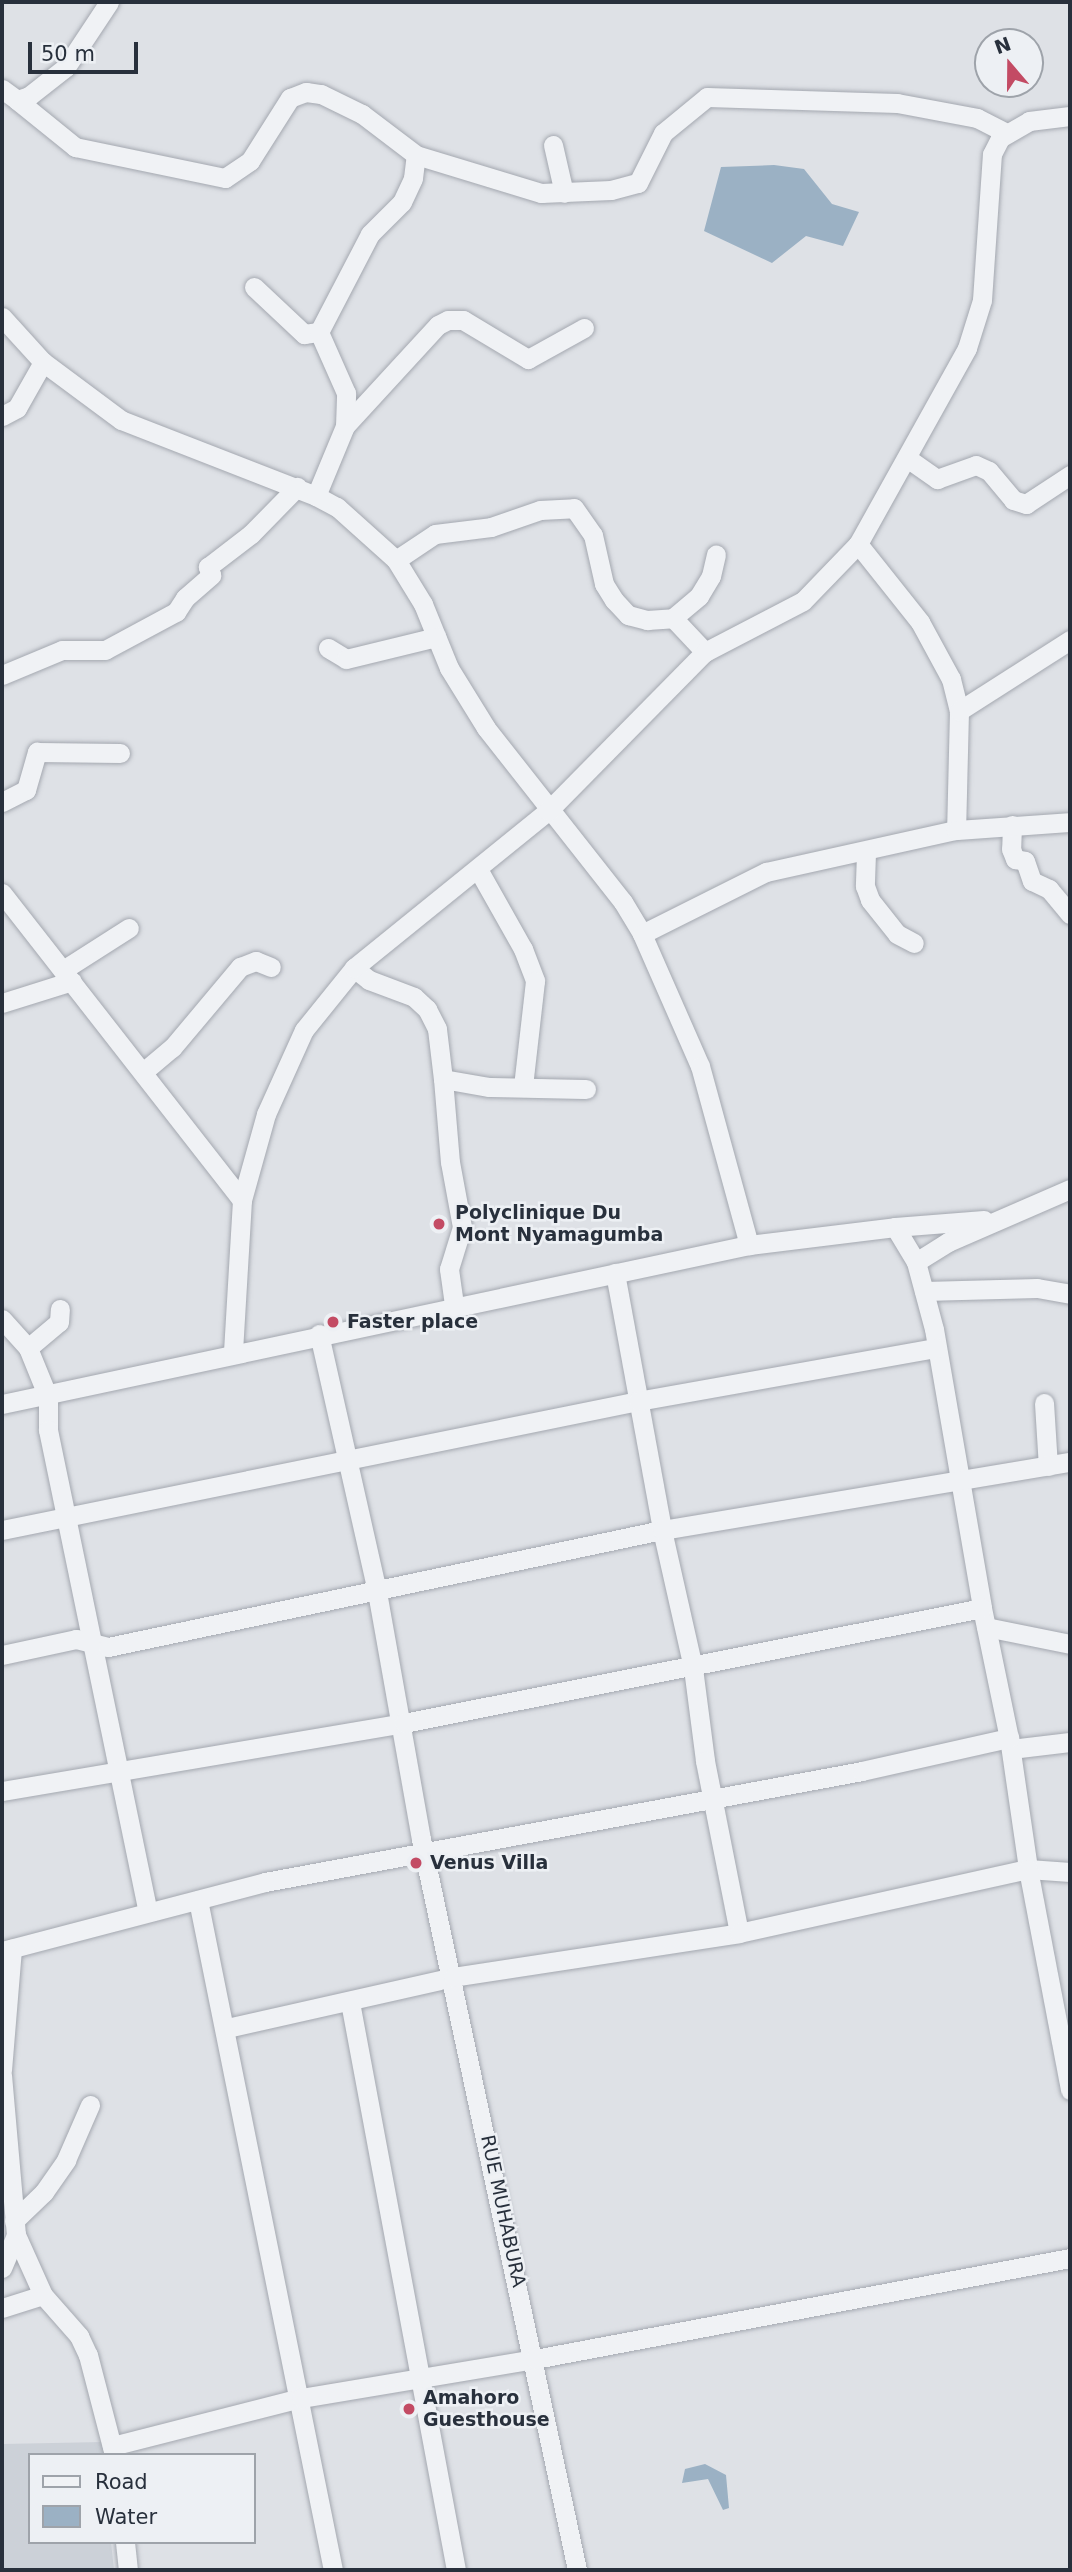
<!DOCTYPE html>
<style>
body{margin:0}
#map{position:relative;width:1072px;height:2572px;overflow:hidden;background:#dee1e6;font-family:"DejaVu Sans",sans-serif}
div>[style]{position:absolute}
[style*='--x']{left:calc(var(--x)*1px);top:calc(var(--y)*1px);width:calc(var(--w)*1px);rotate:calc(var(--a)*1deg)}
.built>*{inset:0;background:#ccd1d8}
.water>*{inset:0;background:#9bb1c4}
.roads{filter:drop-shadow(0 0 2px #a4a8b0) drop-shadow(0 0 2px #a4a8b0)}
.minor>*{height:19px;margin:-9.5px;padding:0 9.5px;transform-origin:9.5px;border-radius:9.5px;background:#f0f2f5}
.dots>*{width:19px;height:19px;translate:-50% -50%;box-sizing:border-box;border:4px solid #edf0f4;border-radius:50%}
span{translate:-50% -50%;white-space:nowrap;text-align:center;line-height:1.15;-webkit-text-stroke:5px #edf0f4;paint-order:stroke}
.poi-label{font-size:19px;color:#28303c;font-weight:700}
.left{translate:0 -50%;text-align:left}
.street-label{font-size:19px;color:#28303c}
.frame{position:absolute;inset:0;border:4px solid #28303c;pointer-events:none}
.legend{position:absolute;left:28px;top:2453px;width:228px;height:91px;box-sizing:border-box;background:#edf0f4;border:2px solid #9ea3aa;margin:0;padding:9px 12px;list-style:none;font-size:21px;color:#28303c}
.legend li{display:flex;align-items:center;gap:14px;height:35px}
.legend b{width:35px;border:2px solid #9ea3aa}
.north{position:absolute;left:974px;top:28px;width:70px;height:70px;box-sizing:border-box;background:#edf0f4;border:2px solid #9ea3aa;border-radius:50%;rotate:340deg;font-size:19px;font-weight:700;line-height:28px;text-align:center;color:#28303c}
.north::after{content:'';display:block;margin:auto;width:24px;height:32px;background:#c34b64;clip-path:polygon(50% 0,100% 100%,50% 72%,0 100%)}
.scale{position:absolute;left:28px;top:42px;width:110px;height:32px;box-sizing:border-box;border:4px solid #28303c;border-top:0;padding-left:9px;font-size:21px;line-height:24px;white-space:nowrap;color:#28303c;-webkit-text-stroke:5px #edf0f4;paint-order:stroke}
</style>
<div id="map">
<div class="built">
<div style="clip-path:polygon(103px 2442px,104px 2455px,30px 2455px,30px 2542px,111px 2542px,114px 2570px,2px 2570px,2px 2444px)"></div>
</div>
<div class="water">
<div style="clip-path:polygon(774px 165px,804px 169px,832px 204px,859px 212px,843px 246px,806px 236px,772px 263px,704px 231px,721px 167px)"></div>
<div style="clip-path:polygon(705px 2464px,726px 2475px,729px 2508px,723px 2510px,708px 2479px,682px 2483px,685px 2469px)"></div>
</div>
<div class="roads">
<div class="minor">
<div style="--x:2;--y:89;--w:19;--a:36"></div>
<div style="--x:17;--y:100;--w:13;--a:-18"></div>
<div style="--x:29;--y:96;--w:47;--a:-38.1"></div>
<div style="--x:66;--y:67;--w:78;--a:-56.5"></div>
<div style="--x:17;--y:100;--w:75;--a:39"></div>
<div style="--x:75;--y:147;--w:153;--a:11.7"></div>
<div style="--x:225;--y:178;--w:30;--a:-34"></div>
<div style="--x:250;--y:161;--w:75;--a:-57.6"></div>
<div style="--x:290;--y:98;--w:17;--a:-21"></div>
<div style="--x:306;--y:92;--w:15;--a:8"></div>
<div style="--x:321;--y:94;--w:46;--a:26"></div>
<div style="--x:362;--y:114;--w:68;--a:37.2"></div>
<div style="--x:416;--y:155;--w:131;--a:16.9"></div>
<div style="--x:541;--y:193;--w:70;--a:-2.5"></div>
<div style="--x:611;--y:190;--w:28;--a:-15"></div>
<div style="--x:638;--y:183;--w:56;--a:-63.4"></div>
<div style="--x:663;--y:133;--w:57;--a:-39.3"></div>
<div style="--x:707;--y:97;--w:190;--a:1.8"></div>
<div style="--x:897;--y:103;--w:81;--a:10.6"></div>
<div style="--x:977;--y:118;--w:34;--a:27"></div>
<div style="--x:553;--y:145;--w:49;--a:77.1"></div>
<div style="--x:254;--y:287;--w:69;--a:43.2"></div>
<div style="--x:304;--y:334;--w:15;--a:-8"></div>
<div style="--x:2;--y:317;--w:61;--a:47.7"></div>
<div style="--x:43;--y:362;--w:97;--a:36.6"></div>
<div style="--x:121;--y:420;--w:209;--a:21.3"></div>
<div style="--x:316;--y:496;--w:24;--a:28"></div>
<div style="--x:337;--y:507;--w:79;--a:41.9"></div>
<div style="--x:396;--y:560;--w:52;--a:58.5"></div>
<div style="--x:423;--y:604;--w:69;--a:67.9"></div>
<div style="--x:449;--y:668;--w:70;--a:58.3"></div>
<div style="--x:486;--y:728;--w:221;--a:51.8"></div>
<div style="--x:623;--y:902;--w:37;--a:59"></div>
<div style="--x:642;--y:934;--w:144;--a:66.3"></div>
<div style="--x:700;--y:1066;--w:186;--a:74.7"></div>
<div style="--x:2;--y:416;--w:17;--a:-28"></div>
<div style="--x:17;--y:408;--w:53;--a:-60.5"></div>
<div style="--x:345;--y:426;--w:137;--a:-47.4"></div>
<div style="--x:438;--y:325;--w:11;--a:-27"></div>
<div style="--x:448;--y:320;--w:15;--a:0"></div>
<div style="--x:463;--y:320;--w:76;--a:31"></div>
<div style="--x:528;--y:359;--w:64;--a:-29"></div>
<div style="--x:907;--y:458;--w:37;--a:35"></div>
<div style="--x:937;--y:479;--w:41;--a:-19.7"></div>
<div style="--x:976;--y:465;--w:14;--a:25"></div>
<div style="--x:989;--y:471;--w:38;--a:50"></div>
<div style="--x:1013;--y:500;--w:14;--a:17"></div>
<div style="--x:1026;--y:504;--w:53;--a:-33.4"></div>
<div style="--x:316;--y:496;--w:76;--a:-67.5"></div>
<div style="--x:345;--y:426;--w:33;--a:-88"></div>
<div style="--x:346;--y:393;--w:67;--a:-113.9"></div>
<div style="--x:319;--y:332;--w:110;--a:-62.5"></div>
<div style="--x:370;--y:234;--w:45;--a:-45"></div>
<div style="--x:402;--y:202;--w:26;--a:-65"></div>
<div style="--x:413;--y:178;--w:23;--a:-83"></div>
<div style="--x:858;--y:544;--w:100;--a:51.5"></div>
<div style="--x:920;--y:622;--w:65;--a:61.5"></div>
<div style="--x:951;--y:679;--w:33;--a:76"></div>
<div style="--x:959;--y:711;--w:119;--a:91.4"></div>
<div style="--x:396;--y:560;--w:47;--a:-33.7"></div>
<div style="--x:435;--y:534;--w:56;--a:-7.1"></div>
<div style="--x:491;--y:527;--w:52;--a:-19.1"></div>
<div style="--x:540;--y:510;--w:34;--a:-3"></div>
<div style="--x:574;--y:508;--w:33;--a:55"></div>
<div style="--x:593;--y:535;--w:50;--a:77.3"></div>
<div style="--x:604;--y:584;--w:19;--a:58"></div>
<div style="--x:614;--y:600;--w:21;--a:47"></div>
<div style="--x:628;--y:615;--w:20;--a:15"></div>
<div style="--x:647;--y:620;--w:26;--a:-4"></div>
<div style="--x:673;--y:618;--w:34;--a:-40"></div>
<div style="--x:699;--y:596;--w:23;--a:-59"></div>
<div style="--x:711;--y:576;--w:22;--a:-77"></div>
<div style="--x:673;--y:618;--w:47;--a:46.7"></div>
<div style="--x:328;--y:648;--w:21;--a:31"></div>
<div style="--x:346;--y:659;--w:93;--a:-13.7"></div>
<div style="--x:2;--y:675;--w:65;--a:-22.6"></div>
<div style="--x:62;--y:650;--w:43;--a:0"></div>
<div style="--x:105;--y:650;--w:81;--a:-28.2"></div>
<div style="--x:176;--y:612;--w:17;--a:-57"></div>
<div style="--x:185;--y:598;--w:35;--a:-41"></div>
<div style="--x:211;--y:575;--w:9;--a:-111"></div>
<div style="--x:208;--y:567;--w:54;--a:-37.5"></div>
<div style="--x:251;--y:534;--w:66;--a:-45.6"></div>
<div style="--x:959;--y:711;--w:132;--a:-32.6"></div>
<div style="--x:2;--y:802;--w:27;--a:-27"></div>
<div style="--x:26;--y:790;--w:40;--a:-74"></div>
<div style="--x:37;--y:752;--w:83;--a:0.7"></div>
<div style="--x:1012;--y:825;--w:24;--a:92"></div>
<div style="--x:1011;--y:849;--w:11;--a:68"></div>
<div style="--x:1015;--y:859;--w:10;--a:11"></div>
<div style="--x:1025;--y:861;--w:21;--a:71"></div>
<div style="--x:1032;--y:881;--w:19;--a:25"></div>
<div style="--x:1049;--y:889;--w:33;--a:50"></div>
<div style="--x:866;--y:853;--w:33;--a:92"></div>
<div style="--x:865;--y:886;--w:15;--a:70"></div>
<div style="--x:870;--y:900;--w:43;--a:51.5"></div>
<div style="--x:897;--y:934;--w:19;--a:28"></div>
<div style="--x:479;--y:871;--w:90;--a:60.6"></div>
<div style="--x:523;--y:949;--w:34;--a:69"></div>
<div style="--x:535;--y:981;--w:106;--a:96.5"></div>
<div style="--x:2;--y:893;--w:390;--a:52"></div>
<div style="--x:242;--y:1200;--w:153;--a:93.4"></div>
<div style="--x:642;--y:934;--w:139;--a:-26.6"></div>
<div style="--x:766;--y:872;--w:195;--a:-12.5"></div>
<div style="--x:956;--y:830;--w:114;--a:-4"></div>
<div style="--x:354;--y:968;--w:19;--a:39"></div>
<div style="--x:369;--y:980;--w:48;--a:20.7"></div>
<div style="--x:414;--y:997;--w:18;--a:43"></div>
<div style="--x:427;--y:1009;--w:22;--a:63"></div>
<div style="--x:437;--y:1029;--w:50;--a:83.2"></div>
<div style="--x:443;--y:1079;--w:47;--a:9.9"></div>
<div style="--x:489;--y:1087;--w:97;--a:1.2"></div>
<div style="--x:63;--y:970;--w:78;--a:-32.5"></div>
<div style="--x:2;--y:1003;--w:73;--a:-17.4"></div>
<div style="--x:143;--y:1072;--w:38;--a:-40"></div>
<div style="--x:172;--y:1048;--w:106;--a:-50"></div>
<div style="--x:240;--y:967;--w:17;--a:-21"></div>
<div style="--x:256;--y:961;--w:16;--a:22"></div>
<div style="--x:443;--y:1079;--w:83;--a:85.2"></div>
<div style="--x:450;--y:1162;--w:66;--a:79.5"></div>
<div style="--x:462;--y:1227;--w:44;--a:107.2"></div>
<div style="--x:449;--y:1269;--w:37;--a:82"></div>
<div style="--x:242;--y:1200;--w:89;--a:-74.4"></div>
<div style="--x:266;--y:1114;--w:92;--a:-65.7"></div>
<div style="--x:304;--y:1030;--w:80;--a:-51.1"></div>
<div style="--x:354;--y:968;--w:250;--a:-39"></div>
<div style="--x:548;--y:811;--w:223;--a:-45.4"></div>
<div style="--x:705;--y:652;--w:110;--a:-27.5"></div>
<div style="--x:803;--y:601;--w:79;--a:-46"></div>
<div style="--x:858;--y:544;--w:224;--a:-60.9"></div>
<div style="--x:967;--y:348;--w:50;--a:-72.6"></div>
<div style="--x:982;--y:300;--w:146;--a:-86.1"></div>
<div style="--x:992;--y:154;--w:18;--a:-63"></div>
<div style="--x:1000;--y:138;--w:34;--a:-30"></div>
<div style="--x:1029;--y:121;--w:41;--a:-7"></div>
<div style="--x:895;--y:1227;--w:89;--a:-4.5"></div>
<div style="--x:916;--y:1262;--w:69;--a:75"></div>
<div style="--x:934;--y:1329;--w:283;--a:80.2"></div>
<div style="--x:982;--y:1608;--w:133;--a:78.3"></div>
<div style="--x:1009;--y:1738;--w:132;--a:81.7"></div>
<div style="--x:1028;--y:1869;--w:42;--a:4.1"></div>
<div style="--x:615;--y:1273;--w:261;--a:79.6"></div>
<div style="--x:662;--y:1530;--w:141;--a:77.3"></div>
<div style="--x:693;--y:1668;--w:94;--a:82.6"></div>
<div style="--x:705;--y:1761;--w:175;--a:78.8"></div>
<div style="--x:924;--y:1291;--w:113;--a:-1.5"></div>
<div style="--x:1037;--y:1288;--w:34;--a:10"></div>
<div style="--x:2;--y:1319;--w:39;--a:48"></div>
<div style="--x:28;--y:1348;--w:53;--a:67.8"></div>
<div style="--x:48;--y:1397;--w:33;--a:90"></div>
<div style="--x:48;--y:1430;--w:491;--a:78.3"></div>
<div style="--x:319;--y:1334;--w:264;--a:77.3"></div>
<div style="--x:377;--y:1592;--w:251;--a:79.9"></div>
<div style="--x:421;--y:1839;--w:747;--a:77.95"></div>
<div style="--x:28;--y:1348;--w:40;--a:-40"></div>
<div style="--x:59;--y:1322;--w:13;--a:-86"></div>
<div style="--x:1044;--y:1403;--w:63;--a:86.4"></div>
<div style="--x:2;--y:1404;--w:764;--a:-12.02"></div>
<div style="--x:749;--y:1245;--w:147;--a:-7"></div>
<div style="--x:895;--y:1227;--w:41;--a:59"></div>
<div style="--x:916;--y:1262;--w:38;--a:-32"></div>
<div style="--x:948;--y:1242;--w:133;--a:-23.5"></div>
<div style="--x:2;--y:1530;--w:649;--a:-11.47"></div>
<div style="--x:638;--y:1401;--w:303;--a:-10.1"></div>
<div style="--x:986;--y:1627;--w:86;--a:11.4"></div>
<div style="--x:2;--y:1655;--w:76;--a:-12.2"></div>
<div style="--x:76;--y:1639;--w:33;--a:14"></div>
<div style="--x:108;--y:1647;--w:566;--a:-11.93"></div>
<div style="--x:662;--y:1530;--w:414;--a:-9.5"></div>
<div style="--x:1011;--y:1749;--w:59;--a:-6.8"></div>
<div style="--x:2;--y:1791;--w:408;--a:-9.6"></div>
<div style="--x:404;--y:1723;--w:589;--a:-11.25"></div>
<div style="--x:198;--y:1900;--w:683;--a:78.61"></div>
<div style="--x:2;--y:1951;--w:272;--a:-14.7"></div>
<div style="--x:265;--y:1882;--w:607;--a:-10.53"></div>
<div style="--x:862;--y:1771;--w:151;--a:-12.7"></div>
<div style="--x:350;--y:2002;--w:578;--a:79.43"></div>
<div style="--x:227;--y:2028;--w:232;--a:-12.7"></div>
<div style="--x:453;--y:1977;--w:289;--a:-8.7"></div>
<div style="--x:739;--y:1933;--w:296;--a:-12.5"></div>
<div style="--x:1028;--y:1869;--w:225;--a:79.2"></div>
<div style="--x:2;--y:2070;--w:122;--a:-85.3"></div>
<div style="--x:2;--y:2075;--w:161;--a:85"></div>
<div style="--x:16;--y:2235;--w:66;--a:65.8"></div>
<div style="--x:43;--y:2295;--w:55;--a:48.7"></div>
<div style="--x:79;--y:2336;--w:21;--a:65"></div>
<div style="--x:88;--y:2355;--w:103;--a:75.4"></div>
<div style="--x:14;--y:2221;--w:42;--a:-44"></div>
<div style="--x:44;--y:2192;--w:39;--a:-55"></div>
<div style="--x:66;--y:2160;--w:60;--a:-66.4"></div>
<div style="--x:2;--y:2268;--w:36;--a:-67"></div>
<div style="--x:2;--y:2308;--w:43;--a:-17.6"></div>
<div style="--x:112;--y:2446;--w:195;--a:-14.3"></div>
<div style="--x:301;--y:2398;--w:237;--a:-9.5"></div>
<div style="--x:535;--y:2359;--w:544;--a:-10.69"></div>
<div style="--x:125;--y:2542;--w:28;--a:84"></div>
</div>
</div>
<div class="dots">
<div style="left:439px;top:1224px;background:#c34b64"></div>
<div style="left:333px;top:1322px;background:#c34b64"></div>
<div style="left:416px;top:1863px;background:#c34b64"></div>
<div style="left:409px;top:2409px;background:#c34b64"></div>
</div>
<div class="poi-label">
<span class="left" style="left:455px;top:1224px">Polyclinique Du<br>Mont Nyamagumba</span>
<span class="left" style="left:347px;top:1322px">Faster place</span>
<span class="left" style="left:430px;top:1863px">Venus Villa</span>
<span class="left" style="left:423px;top:2409px">Amahoro<br>Guesthouse</span>
</div>
<div class="street-label">
<span style="left:503px;top:2211px;rotate:78deg">RUE MUHABURA</span>
</div>
<div class="frame"></div>
<ul class="legend">
<li><b style="height:9px;background:#f0f2f5"></b>Road</li>
<li><b style="height:19px;background:#9bb1c4"></b>Water</li>
</ul>
<div class="north">N</div>
<div class="scale">50 m</div>
</div>
